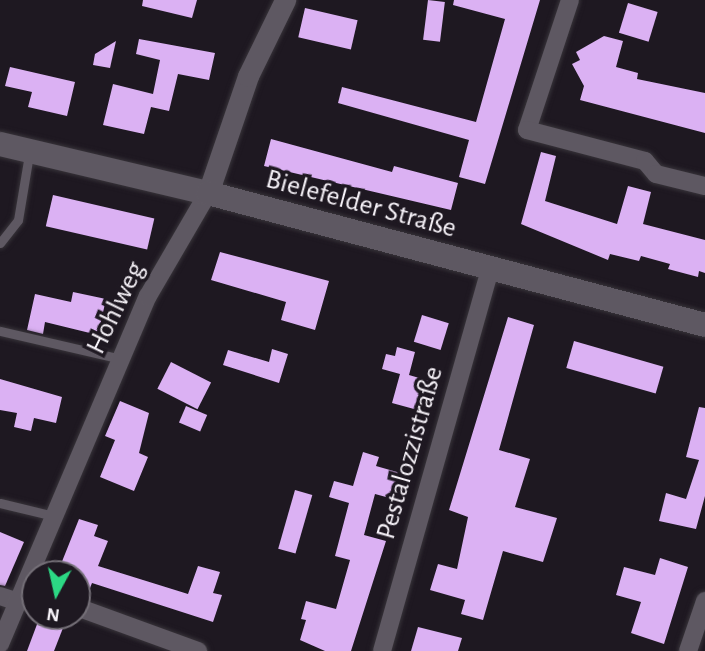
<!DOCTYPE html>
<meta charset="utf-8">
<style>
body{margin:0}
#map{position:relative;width:705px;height:651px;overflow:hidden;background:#1e1821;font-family:"Alegreya Sans",sans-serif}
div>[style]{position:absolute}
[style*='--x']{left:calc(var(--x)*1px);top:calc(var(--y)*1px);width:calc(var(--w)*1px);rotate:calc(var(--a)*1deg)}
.building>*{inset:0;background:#dbb1f3;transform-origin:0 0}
.roads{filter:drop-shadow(0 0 2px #38343a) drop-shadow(0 0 2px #38343a)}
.service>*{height:9px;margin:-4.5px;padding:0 4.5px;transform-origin:4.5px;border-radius:4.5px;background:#5e5862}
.minor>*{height:18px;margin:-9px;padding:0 9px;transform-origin:9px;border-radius:9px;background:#5e5862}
.tertiary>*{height:21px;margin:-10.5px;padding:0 10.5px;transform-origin:10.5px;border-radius:10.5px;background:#5e5862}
.secondary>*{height:24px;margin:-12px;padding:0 12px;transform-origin:12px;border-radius:12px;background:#5e5862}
span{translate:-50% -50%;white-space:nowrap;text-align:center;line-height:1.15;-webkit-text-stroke:7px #1e1821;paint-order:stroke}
.street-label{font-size:28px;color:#f6f2f8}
.north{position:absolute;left:21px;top:560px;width:70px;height:70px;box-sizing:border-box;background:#1e1821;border:2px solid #746f77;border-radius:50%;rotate:188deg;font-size:19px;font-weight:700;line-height:28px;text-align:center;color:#f6f2f8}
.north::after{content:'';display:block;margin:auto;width:24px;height:32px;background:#2cd884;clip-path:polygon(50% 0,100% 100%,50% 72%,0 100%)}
</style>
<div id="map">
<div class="building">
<div style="clip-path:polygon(143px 0,197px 0,192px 18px,142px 6px)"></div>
<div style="left:428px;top:0;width:17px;height:40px;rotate:7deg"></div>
<div style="clip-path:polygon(454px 0,540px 0,485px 184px,459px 177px,469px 140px,338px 103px,342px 87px,476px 122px,505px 19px,453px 5px)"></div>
<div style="left:628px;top:3px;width:31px;height:31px;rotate:17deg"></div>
<div style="left:305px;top:8px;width:54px;height:30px;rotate:13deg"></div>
<div style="clip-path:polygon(604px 36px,623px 41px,616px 67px,638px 73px,637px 79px,705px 93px,705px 133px,580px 100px,584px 86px,572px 64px,580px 60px,576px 52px)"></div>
<div style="clip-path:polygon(139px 39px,215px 53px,209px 80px,178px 74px,169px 111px,151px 107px,144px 134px,103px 125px,113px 84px,153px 94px,160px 60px,136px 54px)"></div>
<div style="clip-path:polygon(116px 41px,110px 68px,93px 65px,95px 54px)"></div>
<div style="clip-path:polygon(10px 67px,75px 82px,67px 116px,28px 107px,32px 92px,5px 86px)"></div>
<div style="clip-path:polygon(271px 139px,392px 172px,394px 166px,458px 183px,451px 210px,264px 166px)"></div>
<div style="clip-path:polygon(541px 152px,556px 156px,545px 201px,617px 224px,628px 186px,651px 192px,643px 224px,705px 240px,705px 273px,699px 271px,698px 277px,668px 269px,670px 264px,641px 256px,639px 261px,610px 254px,608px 260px,521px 224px)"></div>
<div style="left:53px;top:195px;width:104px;height:32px;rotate:13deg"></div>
<div style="clip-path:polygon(220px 252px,329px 281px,315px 330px,281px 320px,286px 302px,211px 280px)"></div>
<div style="clip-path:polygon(73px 292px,106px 299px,98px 335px,45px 322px,43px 334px,27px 330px,35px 294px,71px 302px)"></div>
<div style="left:422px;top:315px;width:28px;height:28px;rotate:17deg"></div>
<div style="clip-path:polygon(508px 317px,534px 325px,499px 450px,530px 459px,515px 507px,557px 518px,543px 562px,503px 551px,483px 620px,461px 614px,465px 600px,430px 590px,438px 564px,457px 569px,468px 517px,449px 510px)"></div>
<div style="left:574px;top:341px;width:93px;height:28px;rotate:16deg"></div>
<div style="clip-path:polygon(397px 347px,415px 352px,409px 375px,433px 382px,425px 412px,392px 403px,400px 374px,382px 369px,386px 354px,395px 356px)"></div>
<div style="clip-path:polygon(272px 349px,288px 354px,279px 383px,223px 365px,228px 350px,269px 362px)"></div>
<div style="left:171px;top:362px;width:45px;height:30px;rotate:27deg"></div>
<div style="clip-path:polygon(0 379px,62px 397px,56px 423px,34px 418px,31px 431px,14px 427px,17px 413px,0 410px)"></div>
<div style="clip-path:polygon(120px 401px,149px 413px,139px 453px,148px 457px,134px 491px,100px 477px,115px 440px,105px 436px)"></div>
<div style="left:186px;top:406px;width:23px;height:18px;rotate:23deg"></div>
<div style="clip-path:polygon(699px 407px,705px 408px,705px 496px,696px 529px,659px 521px,666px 493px,686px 499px,699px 460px,686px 457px)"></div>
<div style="clip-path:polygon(363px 452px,379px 457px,376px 466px,404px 474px,397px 500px,375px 494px,364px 535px,386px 541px,351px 651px,325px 651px,300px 640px,306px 620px,301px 619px,306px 601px,336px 609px,350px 560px,335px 556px,349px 503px,329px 497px,334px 481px,353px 486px)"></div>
<div style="left:295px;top:490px;width:18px;height:61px;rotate:16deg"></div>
<div style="clip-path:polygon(79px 519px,98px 525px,94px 536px,108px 541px,98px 566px,188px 594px,198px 566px,220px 572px,213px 593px,222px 595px,213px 622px,92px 583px,90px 588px,77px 583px,77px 574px,57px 574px)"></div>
<div style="clip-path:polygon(0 532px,24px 542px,5px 586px,0 585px)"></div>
<div style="clip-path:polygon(660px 558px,688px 567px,664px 644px,631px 633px,641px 602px,616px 595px,624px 567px,655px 575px)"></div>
<div style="clip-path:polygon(39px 619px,63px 628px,54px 651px,27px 651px)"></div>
<div style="clip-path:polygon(418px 627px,462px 638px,458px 651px,411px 651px)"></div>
</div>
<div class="roads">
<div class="service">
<div style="--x:0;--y:243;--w:29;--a:-52"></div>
<div style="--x:18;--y:220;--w:67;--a:-80.5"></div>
<div style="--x:0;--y:331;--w:124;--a:13"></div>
<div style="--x:0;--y:503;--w:56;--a:13.5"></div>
</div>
<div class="minor">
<div style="--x:570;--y:0;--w:137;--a:108.3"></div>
<div style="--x:527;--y:130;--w:122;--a:14.7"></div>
<div style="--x:645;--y:161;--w:17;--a:50"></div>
<div style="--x:656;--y:174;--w:50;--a:13.8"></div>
<div style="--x:0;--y:596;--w:19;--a:18"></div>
<div style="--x:77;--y:607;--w:129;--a:20"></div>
<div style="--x:0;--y:644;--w:378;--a:-67"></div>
<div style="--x:148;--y:296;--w:119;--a:-59.8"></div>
<div style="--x:382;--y:651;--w:397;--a:-74.2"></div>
<div style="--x:688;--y:651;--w:53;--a:-71.2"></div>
</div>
<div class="tertiary">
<div style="--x:208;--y:193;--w:124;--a:-71.1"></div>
<div style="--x:248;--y:76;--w:85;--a:-64"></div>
</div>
<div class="secondary">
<div style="--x:0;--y:144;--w:214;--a:13.3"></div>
<div style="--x:208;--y:193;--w:514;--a:14.87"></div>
</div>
</div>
<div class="street-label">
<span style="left:361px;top:204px;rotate:15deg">Bielefelder Straße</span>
<span style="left:116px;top:308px;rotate:-64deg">Hohlweg</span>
<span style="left:410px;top:453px;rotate:-74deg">Pestalozzistraße</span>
</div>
<div class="north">N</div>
</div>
